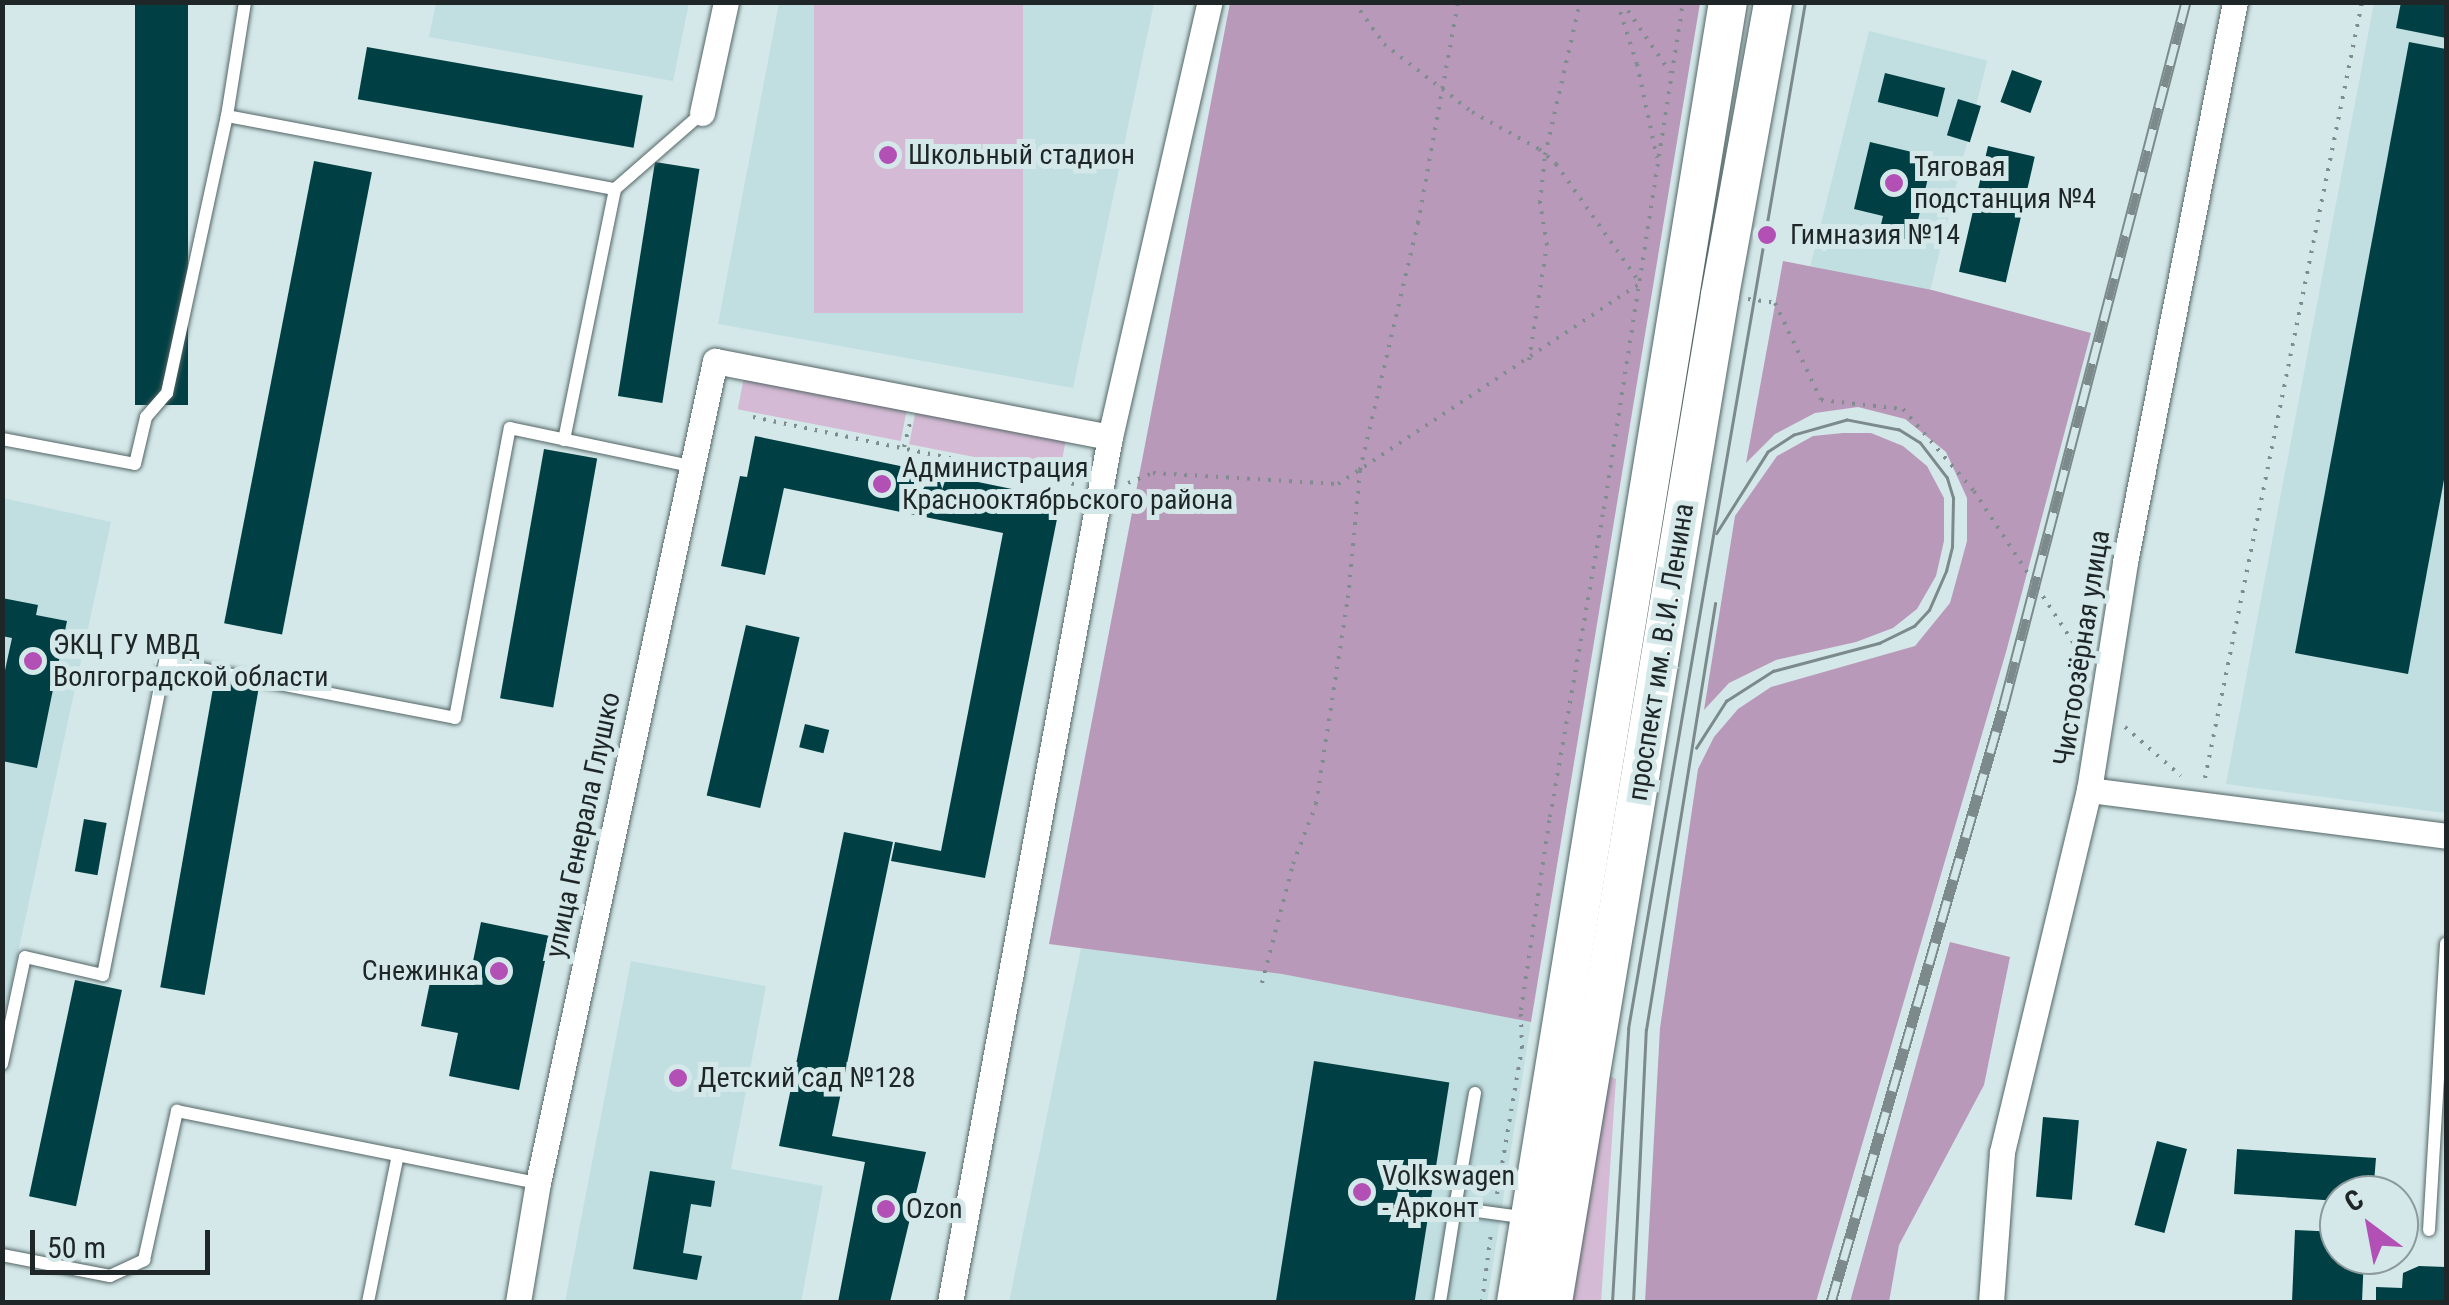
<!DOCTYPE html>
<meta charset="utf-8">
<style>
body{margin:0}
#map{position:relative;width:2449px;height:1305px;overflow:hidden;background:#d4e8e9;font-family:"Roboto Condensed",sans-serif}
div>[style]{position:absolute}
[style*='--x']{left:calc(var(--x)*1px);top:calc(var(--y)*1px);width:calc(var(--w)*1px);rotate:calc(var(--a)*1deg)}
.built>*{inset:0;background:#c1dee0;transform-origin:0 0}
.green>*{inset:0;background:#d4bad4;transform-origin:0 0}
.forest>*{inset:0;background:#b999b9}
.building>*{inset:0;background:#004044;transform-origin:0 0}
.path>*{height:4px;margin-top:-2px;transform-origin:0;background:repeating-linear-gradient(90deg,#7f8d8e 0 2.5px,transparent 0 10.5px)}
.roads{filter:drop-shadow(0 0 2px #546566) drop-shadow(0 0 2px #546566)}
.lane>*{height:12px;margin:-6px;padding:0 6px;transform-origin:6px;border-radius:6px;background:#fff}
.street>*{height:25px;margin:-12.5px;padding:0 12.5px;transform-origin:12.5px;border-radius:12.5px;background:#fff}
.primary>*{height:38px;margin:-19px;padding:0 19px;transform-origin:19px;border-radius:19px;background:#fff}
.tram>*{height:2.5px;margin:-1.25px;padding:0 1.25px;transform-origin:1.25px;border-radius:1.25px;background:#7c8a8b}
.rail>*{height:11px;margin-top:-5.5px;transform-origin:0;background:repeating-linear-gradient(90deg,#d4e8e9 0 22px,#7c8a8b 0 44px);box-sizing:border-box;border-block:2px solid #7c8a8b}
.dots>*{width:28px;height:28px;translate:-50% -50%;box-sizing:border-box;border:5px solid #d4e8e9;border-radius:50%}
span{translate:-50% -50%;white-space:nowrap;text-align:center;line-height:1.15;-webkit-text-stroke:10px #d4e8e9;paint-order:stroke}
.poi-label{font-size:28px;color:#1f2627}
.left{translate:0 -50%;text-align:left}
.right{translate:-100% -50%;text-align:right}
.street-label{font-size:28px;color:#1f2627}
.frame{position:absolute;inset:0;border:5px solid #1f2627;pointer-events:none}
.north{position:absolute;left:2319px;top:1175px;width:100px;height:100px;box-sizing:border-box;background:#d4e8e9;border:2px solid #8c9a9b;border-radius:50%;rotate:328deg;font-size:28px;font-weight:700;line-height:40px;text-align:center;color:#1f2627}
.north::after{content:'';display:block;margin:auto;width:35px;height:45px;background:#b350b6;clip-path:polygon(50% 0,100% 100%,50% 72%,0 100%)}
.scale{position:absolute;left:30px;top:1230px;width:180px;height:45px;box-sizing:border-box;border:5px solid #1f2627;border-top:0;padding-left:12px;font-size:30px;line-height:35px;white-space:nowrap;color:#1f2627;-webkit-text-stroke:8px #d4e8e9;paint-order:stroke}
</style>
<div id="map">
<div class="built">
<div style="clip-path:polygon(436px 3px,436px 2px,689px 3px,673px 81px,429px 37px)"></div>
<div style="clip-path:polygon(779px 3px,1154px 3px,1073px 388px,718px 324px)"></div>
<div style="clip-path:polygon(2374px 3px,2446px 3px,2446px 813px,2226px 784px)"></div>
<div style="left:1869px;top:31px;width:122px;height:242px;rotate:14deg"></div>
<div style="clip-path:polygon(3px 498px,111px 522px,3px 1022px)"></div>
<div style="clip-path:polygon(1081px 948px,1282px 974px,1531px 1022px,1487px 1302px,1009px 1302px)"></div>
<div style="clip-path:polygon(631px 961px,766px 986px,731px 1169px,823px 1186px,801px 1302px,565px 1302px)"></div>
</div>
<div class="green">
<div style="left:814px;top:3px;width:209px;height:310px"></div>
<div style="left:745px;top:372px;width:166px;height:38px;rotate:11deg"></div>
<div style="left:917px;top:404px;width:153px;height:41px;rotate:11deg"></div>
<div style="clip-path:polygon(1607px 1075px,1616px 1079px,1601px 1302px,1573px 1302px)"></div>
</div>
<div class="forest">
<div style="clip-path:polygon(1230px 3px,1700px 3px,1531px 1022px,1282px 974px,1049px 944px)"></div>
<div style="clip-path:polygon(1783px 261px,1932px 290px,2091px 333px,2006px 652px,1816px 1302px,1645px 1302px,1660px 1028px,1698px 769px,1714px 737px,1738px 709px,1771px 687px,1915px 646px,1950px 603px,1967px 541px,1967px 498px,1946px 452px,1905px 419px,1858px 407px,1815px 413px,1775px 434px,1746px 463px)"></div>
<div style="clip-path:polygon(1843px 433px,1871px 433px,1903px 446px,1927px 466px,1944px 498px,1944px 541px,1936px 576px,1917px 609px,1893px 628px,1856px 642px,1776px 660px,1729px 683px,1704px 710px,1735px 516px,1777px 456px,1813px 436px)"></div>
<div style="clip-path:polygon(1950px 942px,2010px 957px,1984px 1085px,1899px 1245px,1889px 1302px,1850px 1302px)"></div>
</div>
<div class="building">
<div style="left:135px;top:2px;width:53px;height:403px"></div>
<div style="clip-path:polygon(2401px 2px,2446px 2px,2446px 38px,2396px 28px)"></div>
<div style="clip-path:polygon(2409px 42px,2446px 49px,2446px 469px,2408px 674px,2295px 653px)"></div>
<div style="left:367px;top:47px;width:280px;height:53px;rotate:10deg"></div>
<div style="left:2012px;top:70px;width:32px;height:34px;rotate:20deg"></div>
<div style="left:1885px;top:73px;width:62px;height:30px;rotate:14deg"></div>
<div style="left:1958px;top:99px;width:24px;height:38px;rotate:17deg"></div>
<div style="clip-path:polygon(1870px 142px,1933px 157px,1913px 241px,1879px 233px,1883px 216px,1854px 209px)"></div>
<div style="left:1988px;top:146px;width:48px;height:129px;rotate:13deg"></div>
<div style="left:314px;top:161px;width:59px;height:471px;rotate:11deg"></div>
<div style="left:655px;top:162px;width:45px;height:237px;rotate:9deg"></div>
<div style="clip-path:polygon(755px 436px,1061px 499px,985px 878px,891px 861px,895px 842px,941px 851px,1003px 533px,784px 488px,765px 575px,721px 566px,740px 476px,747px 477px)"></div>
<div style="left:544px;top:449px;width:54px;height:253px;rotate:10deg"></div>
<div style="clip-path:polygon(2px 598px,38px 605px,36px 615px,67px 621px,37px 768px,2px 761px,2px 684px,12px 638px,2px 636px)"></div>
<div style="left:746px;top:625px;width:55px;height:175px;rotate:13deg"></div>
<div style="left:215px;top:677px;width:45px;height:315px;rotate:10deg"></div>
<div style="left:805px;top:724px;width:25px;height:24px;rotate:14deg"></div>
<div style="left:84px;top:819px;width:23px;height:53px;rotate:10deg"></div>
<div style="clip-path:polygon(844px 832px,893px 842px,832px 1136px,926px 1152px,890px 1302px,838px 1302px,865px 1162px,779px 1146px)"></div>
<div style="clip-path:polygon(481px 922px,550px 936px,519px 1090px,449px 1076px,458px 1033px,421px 1026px,434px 963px,471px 971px)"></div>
<div style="left:75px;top:980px;width:48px;height:221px;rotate:12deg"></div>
<div style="left:1314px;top:1061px;width:137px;height:244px;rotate:9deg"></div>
<div style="left:2043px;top:1117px;width:36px;height:80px;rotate:5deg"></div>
<div style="left:2157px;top:1141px;width:31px;height:87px;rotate:15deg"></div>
<div style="clip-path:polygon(2237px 1149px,2376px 1158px,2373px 1195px,2339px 1195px,2339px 1201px,2234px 1194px)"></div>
<div style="clip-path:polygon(650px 1171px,715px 1181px,711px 1207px,691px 1204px,683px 1253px,702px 1256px,697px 1280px,633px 1269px)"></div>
<div style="clip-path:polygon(2295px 1230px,2339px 1232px,2339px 1255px,2364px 1255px,2362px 1302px,2292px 1302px)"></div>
<div style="clip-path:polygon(2419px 1266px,2446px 1267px,2446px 1302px,2376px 1302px,2376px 1287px,2402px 1288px,2403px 1273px)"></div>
</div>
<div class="path">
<div style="--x:1354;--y:2;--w:52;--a:54.5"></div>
<div style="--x:1384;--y:44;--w:111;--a:37.7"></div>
<div style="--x:1472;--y:112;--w:77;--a:28.9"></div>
<div style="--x:1539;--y:149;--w:23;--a:41"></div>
<div style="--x:1556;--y:164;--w:146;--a:54.8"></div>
<div style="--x:1617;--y:2;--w:65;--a:72.1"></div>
<div style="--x:1637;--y:64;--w:96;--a:78"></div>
<div style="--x:1622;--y:2;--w:85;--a:55.6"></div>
<div style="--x:1748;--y:299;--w:27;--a:8"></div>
<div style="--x:1775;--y:303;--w:107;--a:64.6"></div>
<div style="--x:1821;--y:400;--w:82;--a:6.3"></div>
<div style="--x:1903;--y:409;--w:108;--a:49.1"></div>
<div style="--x:1974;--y:491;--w:201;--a:56.8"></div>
<div style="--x:1529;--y:360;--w:116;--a:-81.1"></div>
<div style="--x:1547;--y:245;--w:43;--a:-99.5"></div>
<div style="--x:1540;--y:203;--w:48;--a:-84.1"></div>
<div style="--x:1545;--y:155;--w:157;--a:-77.1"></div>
<div style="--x:753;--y:417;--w:328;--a:11.8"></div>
<div style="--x:904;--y:447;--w:25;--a:-76"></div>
<div style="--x:1128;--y:483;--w:27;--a:-22"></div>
<div style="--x:1153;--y:473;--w:185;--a:3.4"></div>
<div style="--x:1338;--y:484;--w:363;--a:-33.6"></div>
<div style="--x:2125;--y:727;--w:74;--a:41.2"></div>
<div style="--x:2205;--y:778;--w:792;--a:-78.56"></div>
<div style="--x:1262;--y:983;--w:123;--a:-75.4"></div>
<div style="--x:1293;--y:864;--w:64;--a:-69"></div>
<div style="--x:1316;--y:804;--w:208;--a:-81.2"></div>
<div style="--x:1348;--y:598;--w:129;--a:-84.6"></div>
<div style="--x:1360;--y:470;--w:254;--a:-76.8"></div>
<div style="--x:1418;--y:223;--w:225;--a:-79.7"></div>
<div style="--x:1497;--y:1194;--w:148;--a:-80.3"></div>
<div style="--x:1522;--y:1048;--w:38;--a:-92"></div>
<div style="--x:1521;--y:1010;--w:195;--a:-81.5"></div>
<div style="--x:1550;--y:817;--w:313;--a:-80.1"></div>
<div style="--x:1604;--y:509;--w:513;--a:-81.14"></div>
<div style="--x:1482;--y:1302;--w:70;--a:-82.6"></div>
</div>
<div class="roads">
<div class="lane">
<div style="--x:227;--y:116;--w:395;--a:10.7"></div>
<div style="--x:2;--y:439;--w:135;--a:10.6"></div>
<div style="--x:135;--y:464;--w:48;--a:-76.8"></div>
<div style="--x:146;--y:417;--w:32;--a:-49"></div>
<div style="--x:167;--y:393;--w:283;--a:-77.8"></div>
<div style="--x:227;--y:116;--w:115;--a:-81"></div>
<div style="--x:564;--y:440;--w:256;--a:-78.5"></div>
<div style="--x:615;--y:189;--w:116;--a:-41.1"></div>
<div style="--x:2;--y:1064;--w:109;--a:-77.9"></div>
<div style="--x:25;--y:957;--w:80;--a:13"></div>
<div style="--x:103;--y:975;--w:319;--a:-78.8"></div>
<div style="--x:165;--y:662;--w:295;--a:10.9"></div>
<div style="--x:455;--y:718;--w:295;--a:-79.3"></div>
<div style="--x:510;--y:428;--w:185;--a:11.9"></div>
<div style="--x:1475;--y:1093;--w:117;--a:99.9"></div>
<div style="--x:1455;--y:1208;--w:74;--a:7.8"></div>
<div style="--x:2429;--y:1230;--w:287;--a:-86.6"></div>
<div style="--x:2;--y:1255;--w:110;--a:11"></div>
<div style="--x:110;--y:1276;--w:38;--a:-25"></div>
<div style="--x:144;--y:1260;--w:153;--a:-77.5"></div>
<div style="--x:177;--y:1111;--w:368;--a:11.3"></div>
<div style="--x:368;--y:1302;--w:150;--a:-78.5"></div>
<div style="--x:1440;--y:1302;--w:95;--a:-80.9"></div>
</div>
<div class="street">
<div style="--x:702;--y:113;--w:114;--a:-77.8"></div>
<div style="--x:2089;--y:790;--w:360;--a:7.3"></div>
<div style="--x:518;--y:1302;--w:121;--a:-80.5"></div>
<div style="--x:538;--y:1183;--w:841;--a:-77.85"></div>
<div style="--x:715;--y:361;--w:402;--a:10.9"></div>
<div style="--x:950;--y:1302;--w:880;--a:-79.52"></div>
<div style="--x:1110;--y:437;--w:446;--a:-77.1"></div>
<div style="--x:1991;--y:1302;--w:150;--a:-85.8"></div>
<div style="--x:2002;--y:1152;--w:372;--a:-76.5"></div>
<div style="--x:2089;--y:790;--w:231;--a:-81"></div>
<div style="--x:2125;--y:562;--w:571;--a:-78.89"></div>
</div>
<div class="primary">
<div style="--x:1516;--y:1302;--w:1317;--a:-80.74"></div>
<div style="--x:1553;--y:1302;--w:1021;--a:-80.58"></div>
<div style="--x:1720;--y:295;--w:298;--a:-79.7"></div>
</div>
</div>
<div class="tram">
<div style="--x:1696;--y:748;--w:56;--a:-57.4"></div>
<div style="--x:1726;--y:701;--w:56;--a:-32.6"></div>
<div style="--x:1773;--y:671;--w:110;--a:-14.8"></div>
<div style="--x:1879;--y:643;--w:39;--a:-26"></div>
<div style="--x:1914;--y:626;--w:22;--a:-47"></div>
<div style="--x:1929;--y:610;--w:43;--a:-66.4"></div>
<div style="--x:1946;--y:571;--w:25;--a:-76"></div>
<div style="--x:1952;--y:547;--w:49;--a:-88.8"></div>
<div style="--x:1953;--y:498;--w:21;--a:-107"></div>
<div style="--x:1947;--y:478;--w:44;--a:-127.6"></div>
<div style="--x:1920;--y:443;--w:25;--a:-148"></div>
<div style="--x:1899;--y:430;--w:53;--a:-169.1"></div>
<div style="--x:1847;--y:420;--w:55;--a:164.2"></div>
<div style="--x:1794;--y:435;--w:31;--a:147"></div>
<div style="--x:1768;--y:452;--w:96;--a:122.2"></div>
<div style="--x:1612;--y:1302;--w:273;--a:-86.6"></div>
<div style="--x:1628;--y:1029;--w:1042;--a:-80.22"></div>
<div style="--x:1633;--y:1302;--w:272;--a:-87.3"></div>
<div style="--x:1646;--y:1030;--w:432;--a:-80.8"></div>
</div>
<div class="rail">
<div style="--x:1831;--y:1302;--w:623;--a:-73.86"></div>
<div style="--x:2004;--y:704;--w:725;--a:-75.47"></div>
</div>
<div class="dots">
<div style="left:888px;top:155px;background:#b350b6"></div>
<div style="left:1894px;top:183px;background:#b350b6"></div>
<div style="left:1767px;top:235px;background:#b350b6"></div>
<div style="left:882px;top:484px;background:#b350b6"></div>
<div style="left:33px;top:661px;background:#b350b6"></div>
<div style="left:499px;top:971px;background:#b350b6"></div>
<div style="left:678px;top:1078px;background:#b350b6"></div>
<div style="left:1362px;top:1192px;background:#b350b6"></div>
<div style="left:886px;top:1209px;background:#b350b6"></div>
</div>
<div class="poi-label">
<span class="left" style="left:908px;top:155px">Школьный стадион</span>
<span class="left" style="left:1914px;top:183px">Тяговая<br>подстанция №4</span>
<span class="left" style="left:1790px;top:235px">Гимназия №14</span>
<span class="left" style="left:902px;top:484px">Администрация<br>Краснооктябрьского района</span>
<span class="left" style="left:53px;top:661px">ЭКЦ ГУ МВД<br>Волгоградской области</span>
<span class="right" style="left:479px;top:971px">Снежинка</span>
<span class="left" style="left:698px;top:1078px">Детский сад №128</span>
<span class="left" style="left:1382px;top:1192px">Volkswagen<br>- Арконт</span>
<span class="left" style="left:906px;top:1209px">Ozon</span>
</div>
<div class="street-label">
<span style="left:2082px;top:648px;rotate:-81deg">Чистоозёрная улица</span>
<span style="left:1661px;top:652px;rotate:-81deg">проспект им. В.И. Ленина</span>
<span style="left:583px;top:825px;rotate:-78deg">улица Генерала Глушко</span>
</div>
<div class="frame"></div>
<div class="north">С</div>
<div class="scale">50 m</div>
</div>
